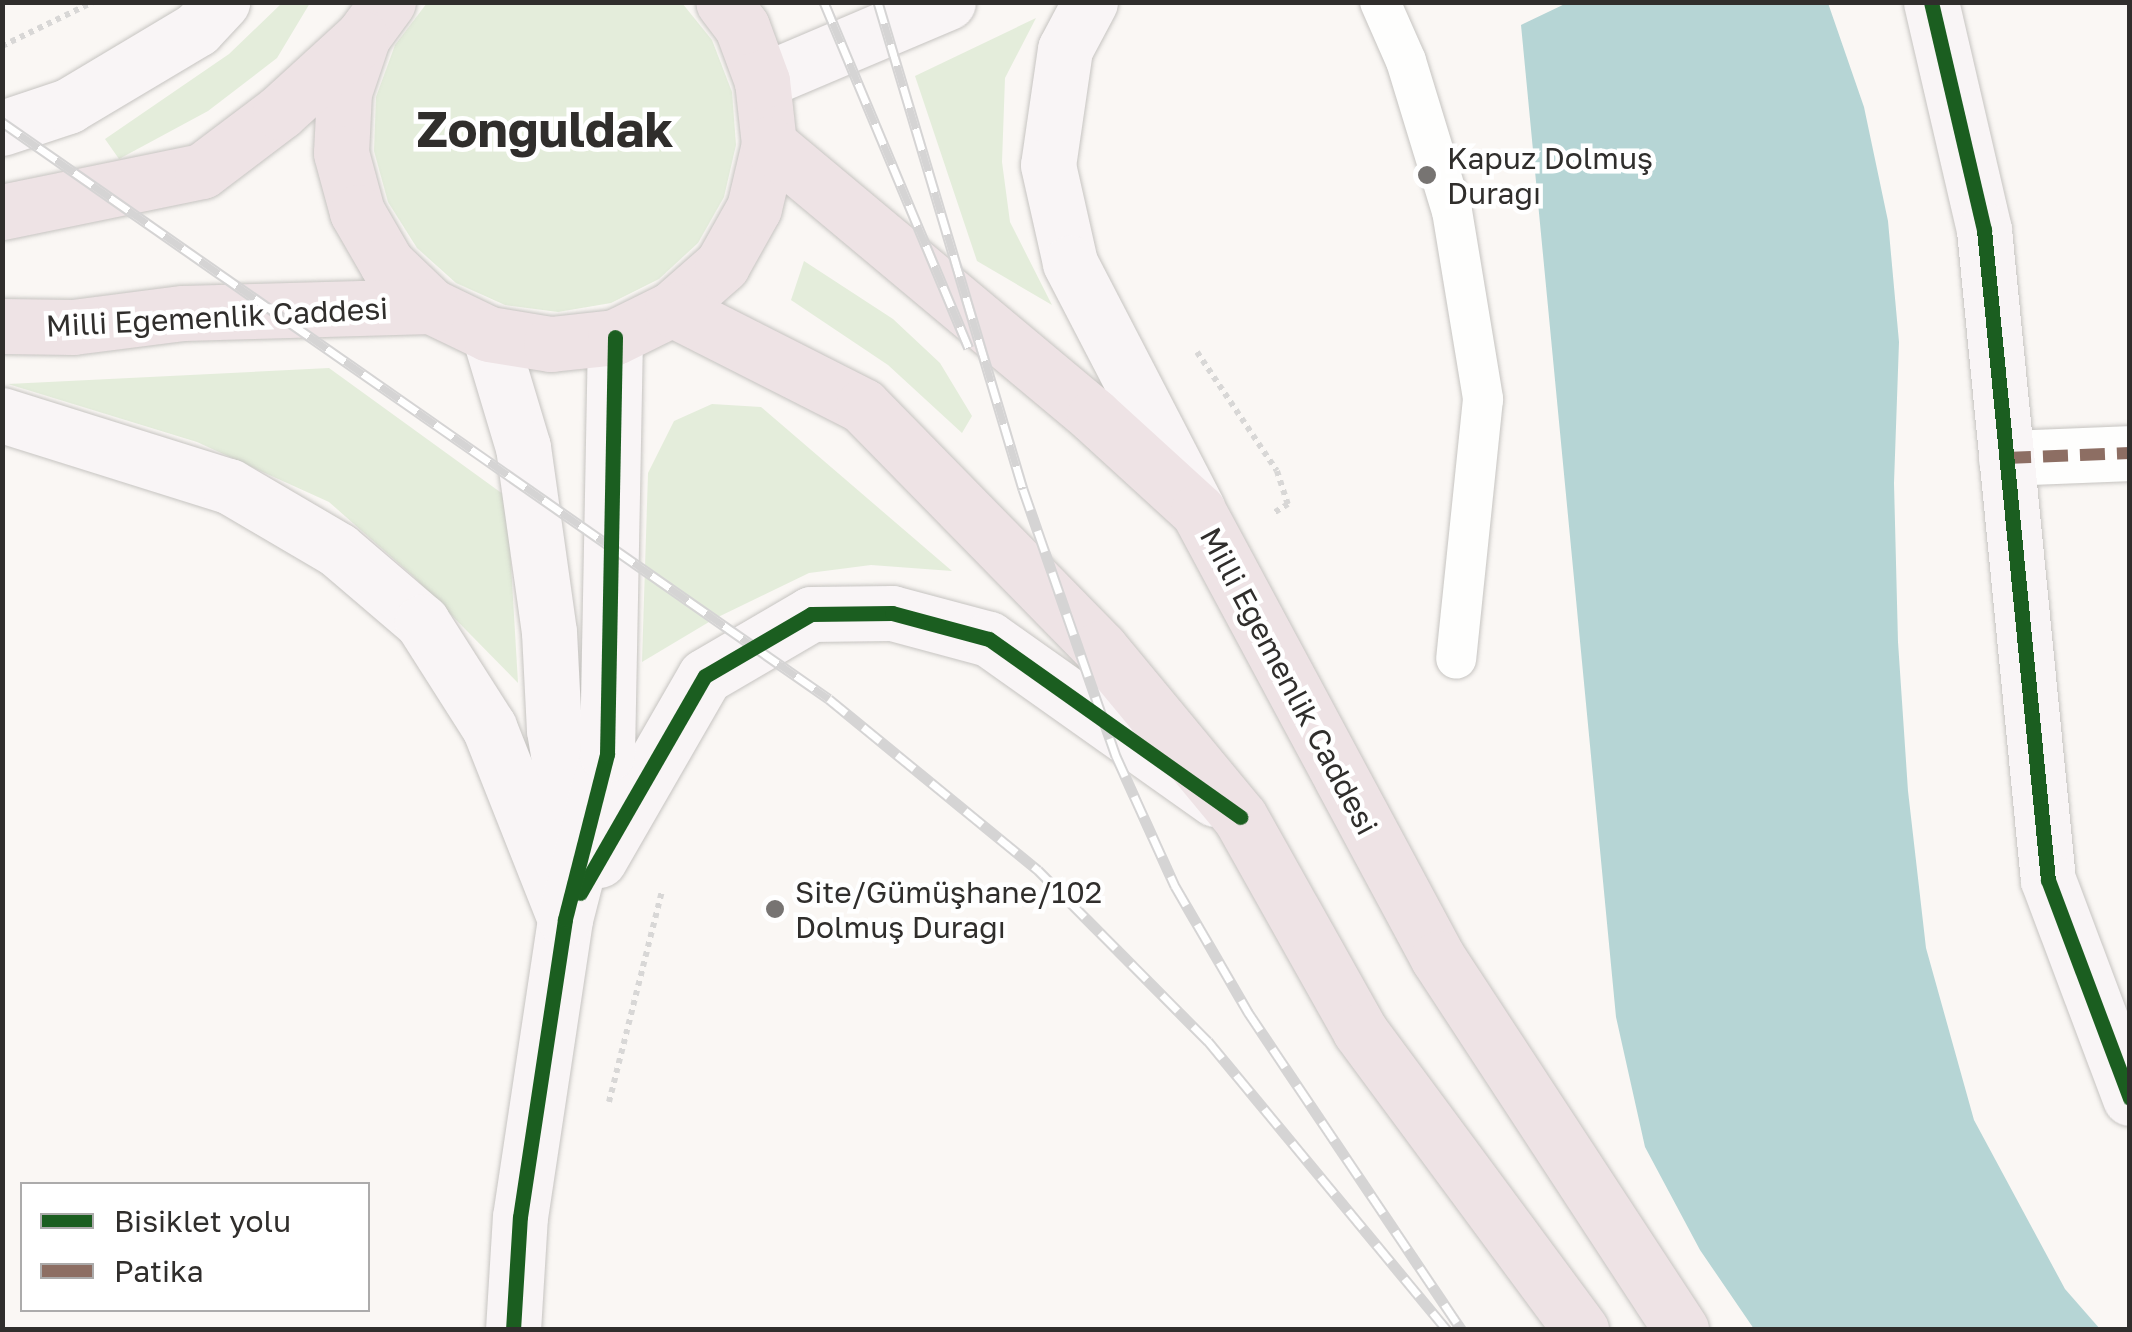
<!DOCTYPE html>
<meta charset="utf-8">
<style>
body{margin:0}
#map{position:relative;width:2132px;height:1332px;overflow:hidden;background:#faf7f4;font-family:"Golos Text",sans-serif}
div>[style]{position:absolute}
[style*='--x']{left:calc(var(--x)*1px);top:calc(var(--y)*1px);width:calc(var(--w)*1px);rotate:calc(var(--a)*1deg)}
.green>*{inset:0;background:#e4eddb}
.water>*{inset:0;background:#b6d5d5}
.path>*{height:6px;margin-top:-3px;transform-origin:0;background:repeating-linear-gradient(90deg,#d8d7d6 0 5px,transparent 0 10px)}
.roads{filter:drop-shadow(0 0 2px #c6c4c1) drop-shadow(0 0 2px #c6c4c1)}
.lane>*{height:40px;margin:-20px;padding:0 20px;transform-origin:20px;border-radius:20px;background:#fefefd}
.street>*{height:55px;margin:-27.5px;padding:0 27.5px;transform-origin:27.5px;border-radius:27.5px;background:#fefefd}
.secondary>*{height:55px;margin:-27.5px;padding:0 27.5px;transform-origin:27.5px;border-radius:27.5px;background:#f9f5f6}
.highway>*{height:55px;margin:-27.5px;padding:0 27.5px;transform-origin:27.5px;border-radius:27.5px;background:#eee3e5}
.rail>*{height:11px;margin-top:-5.5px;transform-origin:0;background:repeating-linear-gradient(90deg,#fff 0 22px,#d5d4d4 0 44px);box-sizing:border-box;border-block:2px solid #d5d4d4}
.quiet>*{height:12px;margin-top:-6px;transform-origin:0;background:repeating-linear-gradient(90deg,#8d6e63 0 25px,transparent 0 37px)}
.cycleway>*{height:15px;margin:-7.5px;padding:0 7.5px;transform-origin:7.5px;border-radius:7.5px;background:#1b5e20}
.dots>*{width:28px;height:28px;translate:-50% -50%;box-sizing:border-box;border:5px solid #fff;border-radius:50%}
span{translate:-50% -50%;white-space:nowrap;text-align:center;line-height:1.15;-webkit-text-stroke:9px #fff;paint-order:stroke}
.poi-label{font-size:30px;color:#302e2c}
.left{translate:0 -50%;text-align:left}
.street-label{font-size:30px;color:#302e2c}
.town-label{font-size:50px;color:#302e2c;font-weight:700}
.frame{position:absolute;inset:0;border:5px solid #302e2c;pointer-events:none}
.legend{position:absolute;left:20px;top:1182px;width:350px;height:130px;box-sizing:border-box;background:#fff;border:2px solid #acabab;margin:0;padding:12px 18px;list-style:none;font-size:30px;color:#302e2c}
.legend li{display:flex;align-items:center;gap:20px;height:50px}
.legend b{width:50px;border:2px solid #acabab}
</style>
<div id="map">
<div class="green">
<div style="clip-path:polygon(282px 3px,310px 3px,277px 58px,208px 111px,119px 159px,105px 139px,229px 54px)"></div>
<div style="clip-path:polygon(427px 3px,682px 3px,712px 40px,732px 92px,736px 145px,724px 197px,698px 243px,659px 279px,611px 303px,558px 312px,505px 305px,456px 283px,417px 248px,388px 202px,374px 151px,376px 97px,395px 45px)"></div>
<div style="clip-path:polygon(1036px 18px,1005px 78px,1002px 162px,1010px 222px,1052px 305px,977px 261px,915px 76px)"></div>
<div style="clip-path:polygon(804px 261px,893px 319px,940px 363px,972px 416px,962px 433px,888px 365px,791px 300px)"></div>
<div style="clip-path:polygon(329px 368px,507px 497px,518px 683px,413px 576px,329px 502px,197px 442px,8px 384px)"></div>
<div style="clip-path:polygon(712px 404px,761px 407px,952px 571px,871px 565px,809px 573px,714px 619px,642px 662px,648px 473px,674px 421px)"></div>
</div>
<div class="water">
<div style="clip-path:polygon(1569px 2px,1828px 3px,1864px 107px,1888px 221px,1899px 342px,1894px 483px,1898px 642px,1908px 791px,1926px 948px,1974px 1120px,2065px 1289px,2100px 1329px,1754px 1329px,1700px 1250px,1645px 1147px,1616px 1017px,1521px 25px)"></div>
</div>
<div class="path">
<div style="--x:2;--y:46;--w:101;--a:-25.8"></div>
<div style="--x:1197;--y:352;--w:143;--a:56.1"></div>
<div style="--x:1277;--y:471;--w:35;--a:72"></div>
<div style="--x:1288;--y:504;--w:19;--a:148"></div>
<div style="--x:609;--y:1102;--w:218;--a:-75.9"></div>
</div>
<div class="roads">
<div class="lane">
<div style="--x:1380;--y:2;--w:64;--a:66.2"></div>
<div style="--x:1406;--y:61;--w:157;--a:73"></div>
<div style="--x:1452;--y:211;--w:191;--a:80.6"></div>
<div style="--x:1483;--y:399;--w:261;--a:95.9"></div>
</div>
<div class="street">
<div style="--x:2006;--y:458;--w:124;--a:-2.3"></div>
</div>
<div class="secondary">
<div style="--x:1090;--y:2;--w:53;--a:118"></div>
<div style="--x:1065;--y:49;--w:117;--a:98.3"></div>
<div style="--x:1048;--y:165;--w:100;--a:77.3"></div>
<div style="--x:1070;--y:263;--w:276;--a:62.6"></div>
<div style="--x:1931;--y:2;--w:234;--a:76.9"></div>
<div style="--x:1984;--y:230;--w:653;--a:84.38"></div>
<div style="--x:2048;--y:880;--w:233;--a:69.4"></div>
<div style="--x:762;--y:81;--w:202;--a:-23"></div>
<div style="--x:2;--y:128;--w:70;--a:-18.4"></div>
<div style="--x:68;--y:106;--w:150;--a:-30.8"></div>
<div style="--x:197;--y:29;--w:37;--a:-47"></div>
<div style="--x:489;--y:334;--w:118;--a:73.3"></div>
<div style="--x:523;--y:447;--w:187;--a:82"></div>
<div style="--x:549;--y:632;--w:98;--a:87.1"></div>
<div style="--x:554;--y:730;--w:67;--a:80.5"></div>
<div style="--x:565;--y:796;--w:55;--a:90"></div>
<div style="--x:2;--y:415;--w:238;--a:17.4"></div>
<div style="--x:229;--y:486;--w:126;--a:30.4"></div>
<div style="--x:338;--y:550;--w:111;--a:40.6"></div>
<div style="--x:422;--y:622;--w:125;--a:57.5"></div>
<div style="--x:489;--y:727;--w:206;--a:68.4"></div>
<div style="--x:599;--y:860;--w:212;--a:-60.1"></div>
<div style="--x:705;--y:676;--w:123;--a:-30.3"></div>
<div style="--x:811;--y:614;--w:81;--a:-0.7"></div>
<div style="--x:892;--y:613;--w:100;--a:15"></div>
<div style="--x:989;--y:639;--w:277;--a:35.3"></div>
<div style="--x:513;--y:1330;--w:113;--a:-86.5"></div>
<div style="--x:520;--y:1217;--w:301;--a:-81.4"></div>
<div style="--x:565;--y:919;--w:170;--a:-75.7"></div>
<div style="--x:607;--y:754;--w:417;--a:-88.9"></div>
</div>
<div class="highway">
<div style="--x:388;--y:2;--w:42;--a:126.3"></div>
<div style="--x:363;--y:36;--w:59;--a:108.7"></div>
<div style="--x:344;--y:92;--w:61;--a:92.8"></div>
<div style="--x:341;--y:153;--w:61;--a:74.8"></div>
<div style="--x:357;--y:212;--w:60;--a:60"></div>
<div style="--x:387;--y:264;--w:61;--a:43.7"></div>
<div style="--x:431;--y:306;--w:64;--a:25.8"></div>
<div style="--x:489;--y:334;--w:63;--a:9.2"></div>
<div style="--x:551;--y:344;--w:64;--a:-6.2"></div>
<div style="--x:615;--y:337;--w:64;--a:-26.2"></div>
<div style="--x:672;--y:309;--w:67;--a:-41.3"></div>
<div style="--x:722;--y:265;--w:65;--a:-60.7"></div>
<div style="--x:754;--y:208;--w:66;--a:-76.8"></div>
<div style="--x:769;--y:144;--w:63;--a:-96.3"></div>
<div style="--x:762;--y:81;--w:58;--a:-110.3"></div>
<div style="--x:742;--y:27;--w:31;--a:-127"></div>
<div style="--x:769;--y:144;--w:424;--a:39.9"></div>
<div style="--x:1094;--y:416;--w:141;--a:42.4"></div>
<div style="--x:1198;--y:511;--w:507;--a:61.77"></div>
<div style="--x:1438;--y:958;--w:444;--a:56.8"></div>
<div style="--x:2;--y:212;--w:204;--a:-11.6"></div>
<div style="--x:202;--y:171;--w:98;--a:-37.1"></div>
<div style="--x:280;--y:112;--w:110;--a:-42.4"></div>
<div style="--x:672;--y:309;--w:214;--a:26.9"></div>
<div style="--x:863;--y:406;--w:339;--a:45.6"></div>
<div style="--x:1100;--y:648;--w:219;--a:50.4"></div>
<div style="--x:1240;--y:817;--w:245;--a:60.7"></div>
<div style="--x:1360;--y:1031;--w:372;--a:53.5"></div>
<div style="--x:2;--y:326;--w:71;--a:0.8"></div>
<div style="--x:73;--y:327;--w:111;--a:-7.3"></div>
<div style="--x:183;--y:313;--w:248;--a:-1.6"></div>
</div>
</div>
<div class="rail">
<div style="--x:824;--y:2;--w:375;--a:67.3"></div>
<div style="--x:878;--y:2;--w:508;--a:73.42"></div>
<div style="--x:1023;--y:489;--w:283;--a:70.8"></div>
<div style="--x:1116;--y:756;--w:143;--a:65.6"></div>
<div style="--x:1175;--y:886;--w:146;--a:59.9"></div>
<div style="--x:1248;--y:1012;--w:383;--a:56.1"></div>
<div style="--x:2;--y:122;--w:1008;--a:34.9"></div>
<div style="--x:829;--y:699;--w:270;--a:39.3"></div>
<div style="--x:1038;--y:870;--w:241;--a:45.2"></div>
<div style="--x:1208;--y:1041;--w:375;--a:50.4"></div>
</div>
<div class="quiet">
<div style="--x:2006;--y:458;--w:124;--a:-2.3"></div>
</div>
<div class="cycleway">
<div style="--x:1931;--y:2;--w:234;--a:76.9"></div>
<div style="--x:1984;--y:230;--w:653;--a:84.38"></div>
<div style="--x:2048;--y:880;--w:233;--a:69.4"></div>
<div style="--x:580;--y:893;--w:250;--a:-60.1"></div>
<div style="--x:705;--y:676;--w:123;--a:-30.3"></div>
<div style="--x:811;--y:614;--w:81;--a:-0.7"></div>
<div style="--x:892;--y:613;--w:100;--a:15"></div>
<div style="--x:989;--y:639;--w:308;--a:35.3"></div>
<div style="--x:513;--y:1330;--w:113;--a:-86.5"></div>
<div style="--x:520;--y:1217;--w:301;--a:-81.4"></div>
<div style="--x:565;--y:919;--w:170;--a:-75.7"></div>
<div style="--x:607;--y:754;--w:417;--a:-88.9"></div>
</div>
<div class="dots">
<div style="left:1427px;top:175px;background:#777472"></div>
<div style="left:775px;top:909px;background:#777472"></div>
</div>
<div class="poi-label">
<span class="left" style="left:1447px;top:175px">Kapuz Dolmuş<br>Durağı</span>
<span class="left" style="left:795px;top:909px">Site/Gümüşhane/102<br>Dolmuş Durağı</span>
</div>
<div class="street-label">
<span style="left:217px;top:317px;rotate:-3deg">Milli Egemenlik Caddesi</span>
<span style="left:1289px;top:681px;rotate:62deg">Milli Egemenlik Caddesi</span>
</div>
<div class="town-label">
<span style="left:545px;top:129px">Zonguldak</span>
</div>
<div class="frame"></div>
<ul class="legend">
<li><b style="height:12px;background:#1b5e20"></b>Bisiklet yolu</li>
<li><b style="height:12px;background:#8d6e63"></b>Patika</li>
</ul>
</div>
